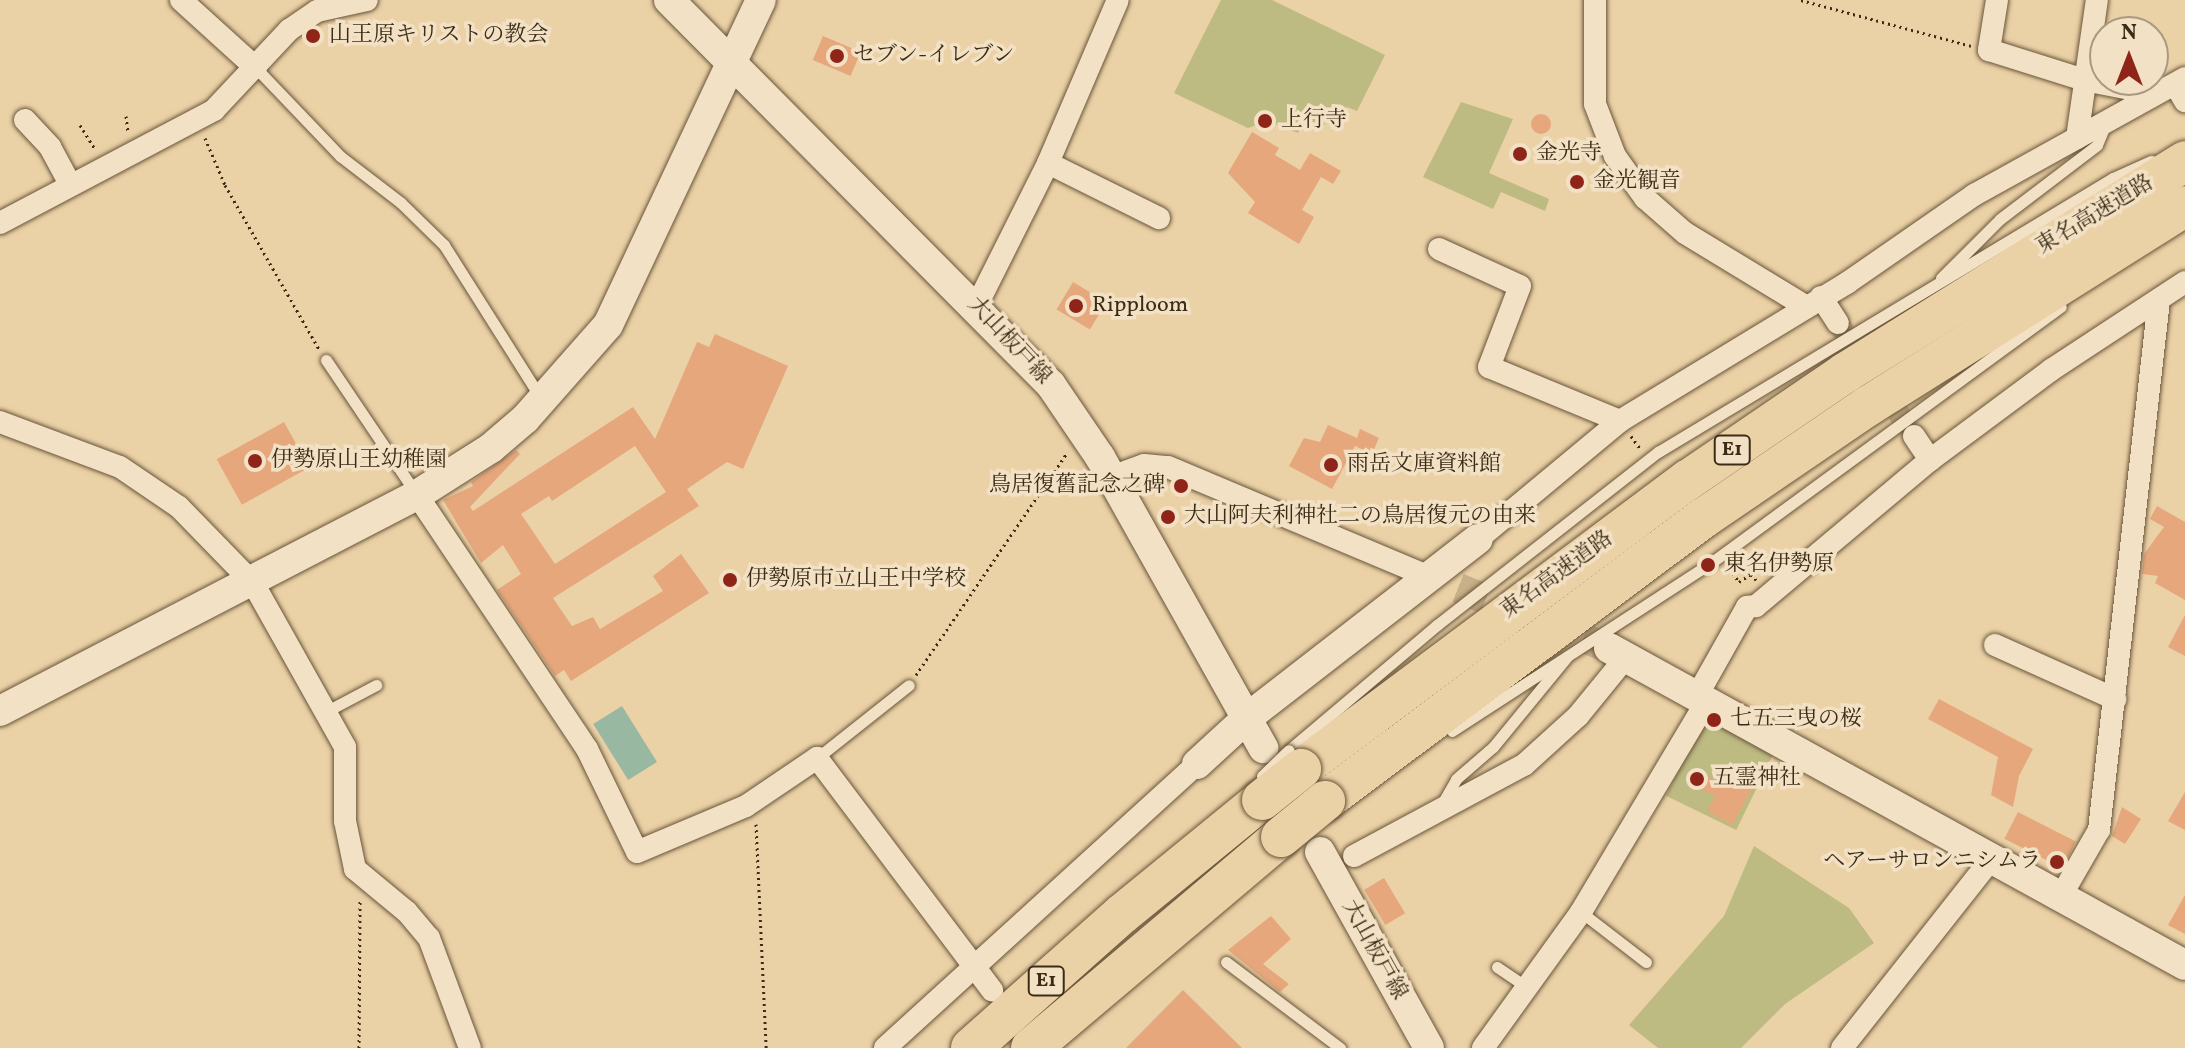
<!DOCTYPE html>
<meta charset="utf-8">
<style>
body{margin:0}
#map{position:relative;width:2185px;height:1048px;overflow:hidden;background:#ebd1a6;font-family:Vollkorn,"Noto Serif JP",serif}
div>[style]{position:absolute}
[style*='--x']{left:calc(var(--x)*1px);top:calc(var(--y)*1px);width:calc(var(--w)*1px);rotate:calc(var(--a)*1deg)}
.green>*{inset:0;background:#bdba82;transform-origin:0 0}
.water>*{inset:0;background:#99b8a2;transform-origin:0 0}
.building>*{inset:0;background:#e6a77d;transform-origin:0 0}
.round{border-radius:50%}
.street-tunnel>*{height:22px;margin-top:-11px;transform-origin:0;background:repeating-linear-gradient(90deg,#c8b089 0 22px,transparent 0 33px)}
.secondary-tunnel>*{height:30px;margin-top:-15px;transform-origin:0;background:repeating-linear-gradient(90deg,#c8b089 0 30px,transparent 0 45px)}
.path>*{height:3px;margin-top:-1.5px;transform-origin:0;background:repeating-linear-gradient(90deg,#3c2c16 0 2px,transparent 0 6px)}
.roads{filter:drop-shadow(0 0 2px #68553a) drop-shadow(0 0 2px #68553a)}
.lane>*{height:11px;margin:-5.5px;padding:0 5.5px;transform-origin:5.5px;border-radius:5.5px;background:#f2e1c5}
.street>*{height:22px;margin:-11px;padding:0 11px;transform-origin:11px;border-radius:11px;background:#f2e1c5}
.secondary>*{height:30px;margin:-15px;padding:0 15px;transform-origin:15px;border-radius:15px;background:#f2e1c5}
.highway>*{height:40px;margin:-20px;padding:0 20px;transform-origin:20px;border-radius:20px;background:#ebd1a6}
.bridges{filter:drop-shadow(0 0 2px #68553a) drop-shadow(0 0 2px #68553a)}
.lane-bridge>*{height:11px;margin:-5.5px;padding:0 5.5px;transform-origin:5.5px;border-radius:5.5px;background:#f2e1c5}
.highway-bridge>*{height:40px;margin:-20px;padding:0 20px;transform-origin:20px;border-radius:20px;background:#ebd1a6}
.dots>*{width:22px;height:22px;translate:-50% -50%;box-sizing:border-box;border:4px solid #f2e1c5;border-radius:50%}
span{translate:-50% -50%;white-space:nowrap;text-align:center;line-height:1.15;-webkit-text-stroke:7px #f2e1c5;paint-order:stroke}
.shield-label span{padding:2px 6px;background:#f2e1c5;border:2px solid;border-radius:6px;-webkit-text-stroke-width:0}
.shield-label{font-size:20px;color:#3c2c16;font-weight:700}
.poi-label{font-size:22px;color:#3c2c16}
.left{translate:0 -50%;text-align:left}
.right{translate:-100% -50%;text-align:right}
.street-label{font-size:22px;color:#3c2c16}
.north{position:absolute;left:2089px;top:16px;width:80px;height:80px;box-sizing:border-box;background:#f2e1c5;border:2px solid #a9997f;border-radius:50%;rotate:0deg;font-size:22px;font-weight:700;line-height:32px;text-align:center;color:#3c2c16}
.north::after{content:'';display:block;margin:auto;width:28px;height:36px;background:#8f2418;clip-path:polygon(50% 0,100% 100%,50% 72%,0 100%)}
</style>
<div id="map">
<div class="green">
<div style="clip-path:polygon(1221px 0,1272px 0,1385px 55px,1357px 111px,1347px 107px,1338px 124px,1327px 120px,1322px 129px,1304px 121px,1298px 133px,1268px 121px,1248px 128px,1174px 93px)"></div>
<div style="clip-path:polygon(1461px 102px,1513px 119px,1489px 173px,1549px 199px,1545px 211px,1501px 192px,1493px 209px,1423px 177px)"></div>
<div style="left:1706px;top:714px;width:78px;height:91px;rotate:26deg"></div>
<div style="clip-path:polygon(1754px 846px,1849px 908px,1874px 943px,1785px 1004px,1741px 1048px,1658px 1048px,1629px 1025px,1724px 916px)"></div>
</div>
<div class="water">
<div style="left:622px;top:706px;width:66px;height:34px;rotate:58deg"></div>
</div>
<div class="building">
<div style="left:823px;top:36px;width:41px;height:26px;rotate:23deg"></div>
<div class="round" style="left:1531px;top:114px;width:20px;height:20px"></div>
<div style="clip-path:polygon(1252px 132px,1279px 148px,1275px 155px,1300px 170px,1310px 153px,1341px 171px,1333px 184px,1321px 177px,1302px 210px,1314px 217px,1299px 244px,1248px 213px,1255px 202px,1228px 173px)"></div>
<div style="left:1073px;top:282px;width:39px;height:32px;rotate:31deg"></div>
<div style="clip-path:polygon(evenodd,715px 334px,788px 366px,743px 469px,727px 462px,687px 489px,699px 506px,553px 598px,572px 626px,593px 617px,600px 629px,663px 591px,653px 576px,681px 554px,709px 593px,571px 681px,564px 670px,555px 676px,497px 590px,521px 574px,503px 545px,481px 563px,443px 500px,473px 486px,471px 482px,516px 450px,520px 454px,470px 507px,473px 511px,633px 407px,655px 439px,697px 342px,709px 347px,715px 334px,635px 446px,666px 492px,555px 564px,521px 514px,549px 496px,552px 501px,635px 446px)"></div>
<div style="left:284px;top:422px;width:52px;height:77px;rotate:61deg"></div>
<div style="clip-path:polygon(1328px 425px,1357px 438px,1360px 429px,1379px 438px,1372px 454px,1355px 446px,1332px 489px,1289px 466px,1304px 438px,1320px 442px)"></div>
<div style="clip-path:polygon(2157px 506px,2185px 522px,2185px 600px,2155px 583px,2158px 576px,2142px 574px,2144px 554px,2164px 527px,2150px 519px)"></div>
<div style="clip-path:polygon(2185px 615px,2185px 656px,2168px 647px)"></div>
<div style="clip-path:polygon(1939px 699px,2033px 749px,2019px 776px,2013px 807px,1991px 795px,1998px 757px,1928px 719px)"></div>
<div style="clip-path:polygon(1732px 766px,1757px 780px,1732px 825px,1707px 811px,1715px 796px,1686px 782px,1692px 769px,1722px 784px)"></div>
<div style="clip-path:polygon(2185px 792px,2185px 830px,2168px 821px)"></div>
<div style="clip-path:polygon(2122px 807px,2141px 819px,2125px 844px,2112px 836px)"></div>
<div style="left:2018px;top:812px;width:65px;height:30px;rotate:27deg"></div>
<div style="left:1384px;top:878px;width:41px;height:23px;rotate:59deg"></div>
<div style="clip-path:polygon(2185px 895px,2185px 934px,2168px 925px)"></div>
<div style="clip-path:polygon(1271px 916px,1291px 939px,1263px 964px,1289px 984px,1280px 992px,1228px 950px)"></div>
<div style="clip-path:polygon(1183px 990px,1242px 1048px,1126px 1048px)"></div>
</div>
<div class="street-tunnel">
<div style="--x:1838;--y:323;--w:136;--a:56.1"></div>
</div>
<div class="secondary-tunnel">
<div style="--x:1458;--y:588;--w:162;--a:21.7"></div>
</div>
<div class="path">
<div style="--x:1801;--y:0;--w:176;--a:15.1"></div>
<div style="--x:126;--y:116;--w:16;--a:83"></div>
<div style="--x:80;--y:125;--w:28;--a:58"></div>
<div style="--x:205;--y:138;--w:51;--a:66.9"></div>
<div style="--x:225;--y:185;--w:189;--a:60.2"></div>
<div style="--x:1631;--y:436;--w:17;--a:54"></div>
<div style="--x:1729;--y:568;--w:17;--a:54"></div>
<div style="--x:1739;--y:582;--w:14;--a:-34"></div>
<div style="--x:1751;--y:574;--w:8;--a:50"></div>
<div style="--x:916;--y:675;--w:268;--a:-55.8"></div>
<div style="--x:756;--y:824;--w:224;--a:87.4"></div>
<div style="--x:359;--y:1048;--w:148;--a:-89.6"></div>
</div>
<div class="roads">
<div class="lane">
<div style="--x:256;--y:68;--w:122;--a:46.3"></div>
<div style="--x:340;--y:156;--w:77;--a:37.6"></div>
<div style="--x:401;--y:203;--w:60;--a:44.3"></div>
<div style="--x:444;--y:245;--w:180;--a:57.7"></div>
<div style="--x:1941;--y:278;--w:83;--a:-45"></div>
<div style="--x:2000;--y:219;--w:122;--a:-37.3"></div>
<div style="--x:2097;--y:145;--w:22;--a:-68"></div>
<div style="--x:326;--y:360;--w:159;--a:56"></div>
<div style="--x:325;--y:712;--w:58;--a:-27.9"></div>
<div style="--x:1452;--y:731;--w:305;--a:-33"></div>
<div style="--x:1708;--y:565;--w:437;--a:-36.2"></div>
<div style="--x:1289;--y:750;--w:194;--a:-40.2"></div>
<div style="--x:1437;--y:625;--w:281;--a:-38.1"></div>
<div style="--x:1658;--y:452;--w:531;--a:-31.06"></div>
<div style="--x:2113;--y:178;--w:42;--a:-24.1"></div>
<div style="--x:817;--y:758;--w:117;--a:-38.4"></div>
<div style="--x:1439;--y:809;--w:34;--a:-60"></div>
<div style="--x:1456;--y:779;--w:49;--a:-40.9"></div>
<div style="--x:1493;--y:747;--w:117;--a:-50.6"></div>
<div style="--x:1581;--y:912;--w:82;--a:37.6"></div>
<div style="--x:1226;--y:962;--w:143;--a:37"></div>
<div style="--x:1497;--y:967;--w:37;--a:34"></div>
</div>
<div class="street">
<div style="--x:181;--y:0;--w:101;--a:42.2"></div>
<div style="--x:1595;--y:0;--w:104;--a:90"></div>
<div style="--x:1595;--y:104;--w:56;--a:69"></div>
<div style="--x:1615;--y:156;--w:52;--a:54.5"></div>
<div style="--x:1645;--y:198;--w:53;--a:41.2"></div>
<div style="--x:1685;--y:233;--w:140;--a:31.3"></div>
<div style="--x:1997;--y:0;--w:51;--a:99.1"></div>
<div style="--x:1989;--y:50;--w:100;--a:17.5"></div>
<div style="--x:2084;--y:80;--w:73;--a:11"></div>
<div style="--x:2175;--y:84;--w:20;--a:60"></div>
<div style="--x:25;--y:120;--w:37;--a:47"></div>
<div style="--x:50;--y:147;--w:42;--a:61.6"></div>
<div style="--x:2077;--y:138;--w:139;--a:-81.8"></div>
<div style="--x:1048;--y:163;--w:124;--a:26.4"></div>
<div style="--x:0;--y:223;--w:242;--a:-27.8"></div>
<div style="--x:214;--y:110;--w:110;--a:-46.8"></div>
<div style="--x:289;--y:30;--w:34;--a:-34"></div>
<div style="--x:317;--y:11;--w:51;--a:-12.4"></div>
<div style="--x:1439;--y:249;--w:89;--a:24.6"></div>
<div style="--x:1520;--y:286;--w:87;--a:110.9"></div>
<div style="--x:1489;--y:367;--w:142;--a:22.4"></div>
<div style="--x:1821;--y:297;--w:31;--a:57"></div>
<div style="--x:977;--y:305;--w:159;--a:-63.4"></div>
<div style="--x:1048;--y:163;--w:177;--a:-66.8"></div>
<div style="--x:0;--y:422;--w:128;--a:20.6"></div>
<div style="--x:120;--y:467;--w:71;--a:34.1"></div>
<div style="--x:179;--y:507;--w:106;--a:45.8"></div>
<div style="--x:253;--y:583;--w:188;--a:60.7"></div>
<div style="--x:345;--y:747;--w:74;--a:90"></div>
<div style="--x:345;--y:821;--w:49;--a:78.2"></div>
<div style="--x:355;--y:869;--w:67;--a:39.6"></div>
<div style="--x:407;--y:912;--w:34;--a:50"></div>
<div style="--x:429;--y:938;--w:117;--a:69.6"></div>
<div style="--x:1914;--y:436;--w:29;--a:56"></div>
<div style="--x:1111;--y:477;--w:35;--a:-20"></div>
<div style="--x:1144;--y:465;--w:24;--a:5"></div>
<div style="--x:1168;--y:467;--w:284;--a:22.8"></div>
<div style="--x:417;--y:495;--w:306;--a:56.2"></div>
<div style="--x:587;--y:749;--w:114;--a:64.1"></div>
<div style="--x:637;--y:852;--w:118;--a:-22.9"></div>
<div style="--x:746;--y:806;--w:86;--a:-34.1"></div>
<div style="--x:817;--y:758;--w:291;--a:53"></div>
<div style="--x:1478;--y:539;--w:185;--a:-39.7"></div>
<div style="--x:1620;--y:421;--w:266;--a:-31.3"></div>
<div style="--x:1847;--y:283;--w:155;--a:-34.7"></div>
<div style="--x:1974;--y:195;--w:241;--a:-29"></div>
<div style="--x:1995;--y:645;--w:132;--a:24.2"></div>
<div style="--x:1698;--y:694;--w:100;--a:-60.6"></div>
<div style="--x:1747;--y:607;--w:9;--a:-6"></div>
<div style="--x:1756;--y:606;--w:227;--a:-40"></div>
<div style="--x:1930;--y:460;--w:151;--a:-36.6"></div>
<div style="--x:2051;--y:370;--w:160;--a:-33.3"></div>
<div style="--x:1354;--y:856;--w:193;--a:-28.2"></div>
<div style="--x:1524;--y:765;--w:73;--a:-42.2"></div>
<div style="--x:1578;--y:716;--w:77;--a:-50.8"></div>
<div style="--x:2061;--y:896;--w:76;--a:-60.1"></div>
<div style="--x:2099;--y:830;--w:533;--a:-83.54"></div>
<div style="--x:885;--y:1048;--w:422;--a:-42.3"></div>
<div style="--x:1483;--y:1048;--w:168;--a:-54.2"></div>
<div style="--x:1581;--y:912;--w:248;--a:-59.2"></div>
<div style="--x:1842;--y:1048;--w:242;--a:-51.7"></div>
</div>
<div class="secondary">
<div style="--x:669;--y:0;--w:542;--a:45.22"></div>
<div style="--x:1051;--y:385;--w:87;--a:55.8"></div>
<div style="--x:1100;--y:457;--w:334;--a:60.7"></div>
<div style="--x:1609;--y:648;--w:657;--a:28.83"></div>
<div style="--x:0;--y:711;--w:470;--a:-27.4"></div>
<div style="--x:417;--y:495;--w:88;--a:-32.4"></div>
<div style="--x:491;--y:448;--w:45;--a:-40.5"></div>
<div style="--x:525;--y:419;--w:125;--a:-48.6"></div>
<div style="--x:608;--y:325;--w:359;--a:-64.8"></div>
<div style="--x:1197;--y:764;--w:68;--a:-42.6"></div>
<div style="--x:1247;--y:718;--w:292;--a:-37.8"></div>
<div style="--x:1320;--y:852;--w:224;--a:60.9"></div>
</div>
<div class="highway">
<div style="--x:1301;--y:769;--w:483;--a:-36.8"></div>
<div style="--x:1688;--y:480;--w:190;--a:-34.3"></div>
<div style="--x:1845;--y:373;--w:401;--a:-31.9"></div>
<div style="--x:1325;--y:801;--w:474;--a:-36.8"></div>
<div style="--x:1705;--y:517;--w:197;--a:-34.3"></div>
<div style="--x:1868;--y:406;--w:375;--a:-32.2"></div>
<div style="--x:971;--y:1048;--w:202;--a:-41.6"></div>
<div style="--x:1122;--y:914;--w:181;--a:-39.2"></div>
<div style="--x:1031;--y:1048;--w:327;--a:-40.2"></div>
</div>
</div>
<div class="bridges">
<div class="lane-bridge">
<div style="--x:1262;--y:776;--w:37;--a:-44"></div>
</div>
<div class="highway-bridge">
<div style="--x:1262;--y:800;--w:50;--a:-38.5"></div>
<div style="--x:1281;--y:837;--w:57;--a:-39.3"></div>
</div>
</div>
<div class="dots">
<div style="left:313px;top:36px;background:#8f2418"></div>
<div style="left:837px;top:56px;background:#8f2418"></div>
<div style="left:1265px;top:121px;background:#8f2418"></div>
<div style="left:1520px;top:154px;background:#8f2418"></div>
<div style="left:1577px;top:182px;background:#8f2418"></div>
<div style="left:1076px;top:306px;background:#8f2418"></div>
<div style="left:255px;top:461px;background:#8f2418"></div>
<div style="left:1331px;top:465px;background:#8f2418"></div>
<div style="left:1181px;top:486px;background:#8f2418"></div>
<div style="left:1168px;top:517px;background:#8f2418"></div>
<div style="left:1708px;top:565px;background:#8f2418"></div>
<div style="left:730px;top:580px;background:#8f2418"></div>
<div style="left:1714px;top:720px;background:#8f2418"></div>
<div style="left:1697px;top:779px;background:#8f2418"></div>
<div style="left:2057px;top:862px;background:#8f2418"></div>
</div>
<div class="shield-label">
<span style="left:1732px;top:450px">E1</span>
<span style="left:1046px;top:981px">E1</span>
</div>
<div class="poi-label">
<span class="left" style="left:329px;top:36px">山王原キリストの教会</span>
<span class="left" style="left:853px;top:56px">セブン-イレブン</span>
<span class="left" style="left:1281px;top:121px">上行寺</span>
<span class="left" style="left:1536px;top:154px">金光寺</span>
<span class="left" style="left:1593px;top:182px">金光観音</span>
<span class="left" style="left:1092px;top:306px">Ripploom</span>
<span class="left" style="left:271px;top:461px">伊勢原山王幼稚園</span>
<span class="left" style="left:1347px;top:465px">雨岳文庫資料館</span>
<span class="right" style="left:1165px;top:486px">鳥居復舊記念之碑</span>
<span class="left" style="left:1184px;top:517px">大山阿夫利神社二の鳥居復元の由来</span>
<span class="left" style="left:1724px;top:565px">東名伊勢原</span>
<span class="left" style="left:746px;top:580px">伊勢原市立山王中学校</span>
<span class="left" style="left:1730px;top:720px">七五三曳の桜</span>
<span class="left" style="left:1713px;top:779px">五霊神社</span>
<span class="right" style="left:2041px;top:862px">ヘアーサロンニシムラ</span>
</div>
<div class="street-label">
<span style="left:2095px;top:215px;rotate:-31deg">東名高速道路</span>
<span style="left:1009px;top:341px;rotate:47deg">大山板戸線</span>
<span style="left:1557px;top:575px;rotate:-36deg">東名高速道路</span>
<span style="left:1374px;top:950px;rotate:61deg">大山板戸線</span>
</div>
<div class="north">N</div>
</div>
